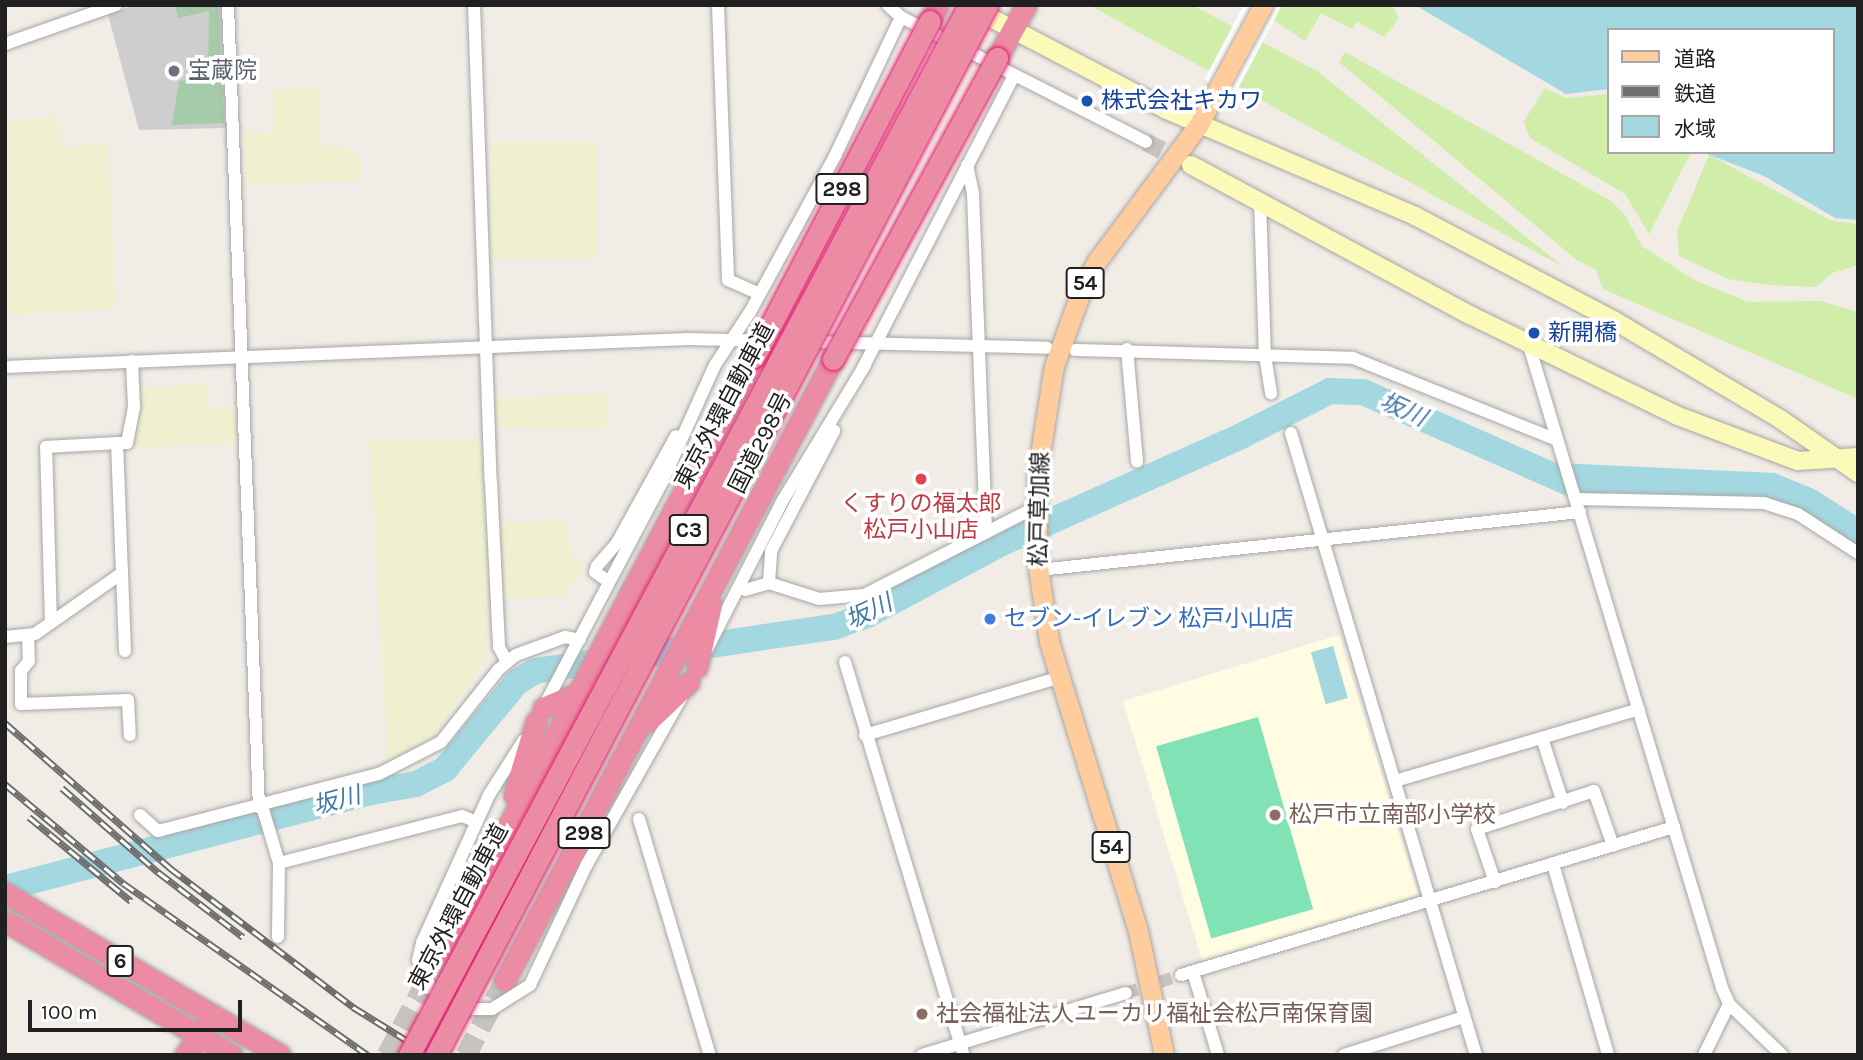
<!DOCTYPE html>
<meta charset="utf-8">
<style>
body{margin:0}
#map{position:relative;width:1863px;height:1060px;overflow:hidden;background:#f1ece6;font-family:Karla,"Noto Sans JP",sans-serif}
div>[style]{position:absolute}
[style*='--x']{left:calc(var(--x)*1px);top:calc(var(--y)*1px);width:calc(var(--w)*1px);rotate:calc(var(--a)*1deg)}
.education>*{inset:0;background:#fffce1;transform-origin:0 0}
.religious>*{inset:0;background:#cecece}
.farmland>*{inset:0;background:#f0f0d1;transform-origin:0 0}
.grass>*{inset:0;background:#d0edaa}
.cemetery>*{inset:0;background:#a6cba8}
.pitch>*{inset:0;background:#81e3b5;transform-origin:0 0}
.water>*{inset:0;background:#a4d8e0;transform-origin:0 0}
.pier>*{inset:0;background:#fff}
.river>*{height:26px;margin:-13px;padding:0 13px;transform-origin:13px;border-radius:13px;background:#a4d8e0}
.street-tunnel>*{height:12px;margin-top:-6px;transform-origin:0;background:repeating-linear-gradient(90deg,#c7c3be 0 12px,transparent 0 18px)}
.secondary-tunnel>*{height:18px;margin-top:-9px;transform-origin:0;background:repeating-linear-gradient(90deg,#c7c3be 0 18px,transparent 0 27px)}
.highway-tunnel>*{height:21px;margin-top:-10.5px;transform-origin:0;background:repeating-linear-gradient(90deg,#c7c3be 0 21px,transparent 0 31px)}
.roads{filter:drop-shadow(0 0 2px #a7a7a7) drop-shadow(0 0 2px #a7a7a7)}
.street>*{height:12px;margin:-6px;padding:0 6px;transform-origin:6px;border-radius:6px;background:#fff}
.secondary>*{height:18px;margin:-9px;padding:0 9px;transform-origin:9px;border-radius:9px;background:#fcfab8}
.primary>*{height:19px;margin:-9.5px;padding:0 9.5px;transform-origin:9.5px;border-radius:9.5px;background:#ffcc9d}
.highway>*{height:21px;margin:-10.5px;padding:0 10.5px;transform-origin:10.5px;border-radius:10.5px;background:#eb8ba4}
.rail>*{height:7px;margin-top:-3.5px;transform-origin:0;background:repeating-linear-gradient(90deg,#fff 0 13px,#6e6e6e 0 26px);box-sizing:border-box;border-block:2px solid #6e6e6e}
.bridges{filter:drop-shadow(0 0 2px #e31e72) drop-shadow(0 0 2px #e31e72)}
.highway-bridge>*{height:21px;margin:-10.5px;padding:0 10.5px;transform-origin:10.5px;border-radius:10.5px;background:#eb8ba4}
.dots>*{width:19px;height:19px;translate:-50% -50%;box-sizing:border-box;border:4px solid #fff;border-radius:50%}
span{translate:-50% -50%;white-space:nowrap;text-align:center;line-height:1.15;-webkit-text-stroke:7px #fff;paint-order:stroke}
.shield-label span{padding:2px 5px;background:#fff;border:2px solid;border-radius:5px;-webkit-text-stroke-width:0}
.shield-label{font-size:21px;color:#202020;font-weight:700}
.worship-label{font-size:23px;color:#5b616d}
.left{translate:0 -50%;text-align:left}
.transit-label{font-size:23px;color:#164399}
.street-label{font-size:23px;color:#202020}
.health-label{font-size:23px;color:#be3a42}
.shop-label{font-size:23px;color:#366cbe}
.education-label{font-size:23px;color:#785e54}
.water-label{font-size:24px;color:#427ba5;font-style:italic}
.frame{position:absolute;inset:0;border:7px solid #202020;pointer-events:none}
.legend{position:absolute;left:1607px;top:28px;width:228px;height:126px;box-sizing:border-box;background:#fff;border:2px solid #a6a6a6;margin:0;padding:9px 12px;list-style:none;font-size:21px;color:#202020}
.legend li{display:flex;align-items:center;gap:14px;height:35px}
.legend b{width:35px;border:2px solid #a6a6a6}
.scale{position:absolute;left:28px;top:1000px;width:214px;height:32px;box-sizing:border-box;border:4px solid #202020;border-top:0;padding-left:9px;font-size:21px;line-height:24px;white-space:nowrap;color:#202020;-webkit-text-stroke:5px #fff;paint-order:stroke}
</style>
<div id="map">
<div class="education">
<div style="left:1339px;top:635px;width:272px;height:226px;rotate:73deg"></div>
</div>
<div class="religious">
<div style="clip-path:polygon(134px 5px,222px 5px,226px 128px,139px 130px,108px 15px)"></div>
</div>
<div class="farmland">
<div style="clip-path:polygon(319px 87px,320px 144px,353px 150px,363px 165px,360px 180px,246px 186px,244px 130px,273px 134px,273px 89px)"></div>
<div style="clip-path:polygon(56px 116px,64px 147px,108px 143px,116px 309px,5px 316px,5px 121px)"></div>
<div style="left:597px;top:142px;width:117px;height:108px;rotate:90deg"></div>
<div style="clip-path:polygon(207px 383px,210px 406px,235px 408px,237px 442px,133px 449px,142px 412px,140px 389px)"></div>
<div style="clip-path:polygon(609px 393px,606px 428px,496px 427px,495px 399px)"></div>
<div style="clip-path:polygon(480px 438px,487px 524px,566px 520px,573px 563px,588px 560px,565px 596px,488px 600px,485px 663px,427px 744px,388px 761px,369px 440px)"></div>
</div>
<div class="grass">
<div style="clip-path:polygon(1089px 5px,1192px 5px,1317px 71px,1565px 268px)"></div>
<div style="clip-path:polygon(1250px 5px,1392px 5px,1399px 18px,1384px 37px,1357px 22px,1352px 29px,1321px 13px,1305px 41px)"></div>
<div style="clip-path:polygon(1345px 52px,1611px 201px,1625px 215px,1642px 246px,1694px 280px,1748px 302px,1820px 301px,1858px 312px,1858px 399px,1603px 289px,1596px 270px,1577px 260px,1339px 62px)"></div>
<div style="clip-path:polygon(1545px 88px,1565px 98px,1609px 94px,1609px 152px,1690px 154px,1649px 234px,1625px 194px,1530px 138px,1524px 121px)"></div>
<div style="clip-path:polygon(1709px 155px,1832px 221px,1858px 224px,1858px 265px,1832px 273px,1816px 287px,1770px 285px,1728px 279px,1679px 256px,1677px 231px)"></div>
</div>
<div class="cemetery">
<div style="clip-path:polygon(175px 5px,218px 5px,224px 123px,172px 125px,179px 81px,208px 77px,209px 11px,178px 18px)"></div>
</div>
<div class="pitch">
<div style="left:1258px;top:717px;width:200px;height:106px;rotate:74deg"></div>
</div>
<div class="water">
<div style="clip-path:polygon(1415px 5px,1858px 5px,1858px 220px,1835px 218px,1764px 176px,1702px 152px,1833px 152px,1833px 30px,1609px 30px,1609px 89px,1566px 94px)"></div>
<div style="clip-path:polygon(1558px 463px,1775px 473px,1816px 490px,1858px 517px,1858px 546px,1811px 515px,1765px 497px,1568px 491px)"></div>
<div style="left:1333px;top:646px;width:54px;height:23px;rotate:74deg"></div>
</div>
<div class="pier">
<div style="clip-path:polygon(1244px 5px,1282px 5px,1234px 96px,1204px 80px)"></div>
</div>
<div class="river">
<div style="--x:5;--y:888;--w:378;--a:-14.7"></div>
<div style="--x:371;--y:792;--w:46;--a:-10.1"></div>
<div style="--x:416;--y:784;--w:33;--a:-27"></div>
<div style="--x:445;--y:769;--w:113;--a:-50.4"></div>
<div style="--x:517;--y:682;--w:21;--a:-31"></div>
<div style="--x:535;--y:671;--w:302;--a:-8.4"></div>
<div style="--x:834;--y:627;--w:37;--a:-20"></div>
<div style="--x:869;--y:614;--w:151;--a:-28.1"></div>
<div style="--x:1002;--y:543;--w:262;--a:-24.1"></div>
<div style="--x:1241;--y:436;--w:100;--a:-26.8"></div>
<div style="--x:1330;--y:391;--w:33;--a:2"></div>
<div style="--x:1363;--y:392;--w:225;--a:23.8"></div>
<div style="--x:1569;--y:483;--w:29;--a:0"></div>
</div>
<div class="street-tunnel">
<div style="--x:605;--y:579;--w:39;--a:30"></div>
<div style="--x:1126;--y:993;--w:58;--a:-18.1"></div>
</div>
<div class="secondary-tunnel">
<div style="--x:1146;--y:142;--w:45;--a:27.7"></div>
</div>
<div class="highway-tunnel">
<div style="--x:387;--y:1055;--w:119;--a:-61.9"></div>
<div style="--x:466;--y:1055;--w:85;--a:-62.5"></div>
</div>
<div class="roads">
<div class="street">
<div style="--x:228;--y:5;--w:803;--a:87.79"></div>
<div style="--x:474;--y:5;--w:477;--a:88"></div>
<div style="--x:491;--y:482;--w:165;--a:87.2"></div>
<div style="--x:499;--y:647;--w:17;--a:62"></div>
<div style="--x:718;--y:5;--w:275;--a:87.9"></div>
<div style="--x:728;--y:280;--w:34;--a:24"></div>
<div style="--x:888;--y:5;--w:18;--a:43"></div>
<div style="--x:901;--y:17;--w:275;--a:27"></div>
<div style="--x:5;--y:44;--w:118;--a:-19.4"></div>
<div style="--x:967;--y:165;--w:30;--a:78"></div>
<div style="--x:973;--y:194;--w:339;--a:87.8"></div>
<div style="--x:1260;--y:200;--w:155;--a:88.2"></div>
<div style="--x:1265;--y:355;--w:39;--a:81"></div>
<div style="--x:1528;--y:342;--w:675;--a:73.28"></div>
<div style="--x:1722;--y:988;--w:17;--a:66"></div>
<div style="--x:1729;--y:1004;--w:74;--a:43.9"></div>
<div style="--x:1127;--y:349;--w:113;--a:84.9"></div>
<div style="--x:1075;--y:350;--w:278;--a:1.6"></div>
<div style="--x:1353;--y:358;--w:220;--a:21.9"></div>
<div style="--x:5;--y:367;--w:684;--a:-2.35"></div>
<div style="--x:688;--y:339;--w:359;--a:1.4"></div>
<div style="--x:862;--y:370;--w:332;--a:-62.7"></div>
<div style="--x:1291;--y:433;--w:649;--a:73.44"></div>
<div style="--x:1576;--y:499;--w:188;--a:1.2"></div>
<div style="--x:1764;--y:503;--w:36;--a:18"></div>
<div style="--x:1798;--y:514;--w:72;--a:33"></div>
<div style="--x:1039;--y:570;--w:544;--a:-6.12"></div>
<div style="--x:605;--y:579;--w:12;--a:-145"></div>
<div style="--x:595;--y:572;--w:6;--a:-72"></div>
<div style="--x:597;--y:566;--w:30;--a:-49"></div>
<div style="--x:617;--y:543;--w:122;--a:-61.1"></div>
<div style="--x:769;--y:583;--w:32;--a:-86"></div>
<div style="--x:771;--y:551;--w:136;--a:-62.3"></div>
<div style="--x:745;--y:590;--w:25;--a:-16"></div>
<div style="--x:769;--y:583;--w:52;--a:17.7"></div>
<div style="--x:819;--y:599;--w:45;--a:-5.1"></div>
<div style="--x:864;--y:595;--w:193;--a:-27.1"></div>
<div style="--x:51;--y:623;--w:176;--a:-91.6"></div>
<div style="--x:46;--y:447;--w:71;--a:-3.2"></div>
<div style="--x:28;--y:635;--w:26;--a:88"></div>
<div style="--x:29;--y:661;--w:13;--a:129"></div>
<div style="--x:21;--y:671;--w:33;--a:90"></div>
<div style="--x:21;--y:704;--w:107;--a:-2.1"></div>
<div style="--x:128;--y:700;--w:35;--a:87"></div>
<div style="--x:5;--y:637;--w:30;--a:-6"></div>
<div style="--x:35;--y:634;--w:106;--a:-35"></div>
<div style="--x:707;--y:649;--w:167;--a:-63"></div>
<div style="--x:783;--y:500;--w:158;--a:-58.7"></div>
<div style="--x:125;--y:651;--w:208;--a:-92.2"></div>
<div style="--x:117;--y:443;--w:10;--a:0"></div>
<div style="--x:127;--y:443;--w:36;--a:-79"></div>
<div style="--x:134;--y:408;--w:47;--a:-92.4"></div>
<div style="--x:845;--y:662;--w:411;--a:73.2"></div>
<div style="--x:544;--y:706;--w:255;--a:-62.2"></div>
<div style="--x:663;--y:480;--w:126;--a:-65.7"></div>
<div style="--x:715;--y:365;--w:64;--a:-56.6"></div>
<div style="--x:750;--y:312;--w:178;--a:-61.4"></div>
<div style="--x:835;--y:156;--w:154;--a:-64.6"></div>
<div style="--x:865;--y:735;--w:200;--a:-16.5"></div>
<div style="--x:1542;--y:738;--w:68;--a:72.1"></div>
<div style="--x:524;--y:740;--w:65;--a:122.5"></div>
<div style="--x:489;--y:795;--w:162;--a:114.4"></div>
<div style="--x:422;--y:943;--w:17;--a:103"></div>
<div style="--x:418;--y:960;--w:31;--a:65"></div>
<div style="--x:431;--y:988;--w:42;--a:30.3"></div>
<div style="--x:467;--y:1009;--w:25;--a:0"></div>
<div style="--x:492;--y:1009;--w:45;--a:-32.3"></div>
<div style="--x:530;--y:985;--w:132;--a:-64.8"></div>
<div style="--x:586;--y:866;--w:195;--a:-60.5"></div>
<div style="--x:1395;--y:781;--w:254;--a:-16.4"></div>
<div style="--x:262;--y:806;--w:59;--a:73.4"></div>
<div style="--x:279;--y:863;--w:74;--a:90.8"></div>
<div style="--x:140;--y:815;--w:24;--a:42"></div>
<div style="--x:158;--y:831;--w:228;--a:-14.5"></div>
<div style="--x:379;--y:774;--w:70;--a:-27.3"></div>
<div style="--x:441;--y:742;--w:92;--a:-51.6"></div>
<div style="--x:498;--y:670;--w:23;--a:-40"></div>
<div style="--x:516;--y:655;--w:52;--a:-20.2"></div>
<div style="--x:565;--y:637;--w:15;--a:11"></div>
<div style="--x:639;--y:819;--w:246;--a:73.3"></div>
<div style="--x:279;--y:863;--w:189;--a:-14.4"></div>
<div style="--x:462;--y:816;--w:16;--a:22"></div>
<div style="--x:1553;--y:864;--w:199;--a:73.9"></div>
<div style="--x:1495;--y:882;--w:56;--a:-108.8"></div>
<div style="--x:1477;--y:829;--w:123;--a:-18"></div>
<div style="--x:1594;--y:791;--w:58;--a:70.9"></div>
<div style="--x:1193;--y:972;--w:87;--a:73.2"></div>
<div style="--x:1181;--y:975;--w:515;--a:-16.71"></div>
<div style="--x:922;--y:1055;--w:213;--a:-16.9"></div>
<div style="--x:1344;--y:1055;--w:126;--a:-17.6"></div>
<div style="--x:1704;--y:1055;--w:57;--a:-63.9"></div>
</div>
<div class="secondary">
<div style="--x:972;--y:8;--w:220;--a:27.6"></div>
<div style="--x:1167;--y:110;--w:270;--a:23.1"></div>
<div style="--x:1415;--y:216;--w:226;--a:27.7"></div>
<div style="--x:1615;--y:321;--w:192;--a:30.7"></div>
<div style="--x:1780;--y:419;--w:95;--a:34.7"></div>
<div style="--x:1191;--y:165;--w:317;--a:28.3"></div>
<div style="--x:1470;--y:315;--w:231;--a:25.9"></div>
<div style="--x:1678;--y:416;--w:128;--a:20.6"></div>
<div style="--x:1798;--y:461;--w:60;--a:-3.8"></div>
</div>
<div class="primary">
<div style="--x:1164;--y:1055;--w:127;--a:-101.8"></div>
<div style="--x:1138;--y:931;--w:303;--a:-107.1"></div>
<div style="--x:1049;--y:641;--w:81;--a:-98.5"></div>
<div style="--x:1037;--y:561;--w:88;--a:-90"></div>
<div style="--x:1037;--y:473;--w:108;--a:-81"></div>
<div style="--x:1054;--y:366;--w:77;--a:-70.1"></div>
<div style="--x:1080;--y:294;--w:37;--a:-63"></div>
<div style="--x:1097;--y:261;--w:171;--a:-53.3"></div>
<div style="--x:1199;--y:124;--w:135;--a:-61.7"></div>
</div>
<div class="highway">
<div style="--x:930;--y:21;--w:18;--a:-63"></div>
<div style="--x:997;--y:58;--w:60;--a:-61.3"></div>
<div style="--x:697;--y:667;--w:64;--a:-77.3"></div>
<div style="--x:543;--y:708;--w:36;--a:-23"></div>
<div style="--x:647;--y:722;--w:58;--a:-43.6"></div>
<div style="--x:514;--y:795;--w:77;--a:-73.4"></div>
<div style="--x:5;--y:893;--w:319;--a:30.5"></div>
<div style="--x:5;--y:921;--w:264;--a:30.6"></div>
<div style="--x:443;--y:950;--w:670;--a:-62.33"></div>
<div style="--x:505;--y:980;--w:702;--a:-62.16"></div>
<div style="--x:185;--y:1055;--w:36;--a:-53"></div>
</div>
</div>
<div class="rail">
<div style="--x:5;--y:723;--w:220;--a:41.3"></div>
<div style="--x:170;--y:868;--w:230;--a:37.2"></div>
<div style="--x:353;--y:1007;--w:91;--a:31.9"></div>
<div style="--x:5;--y:784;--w:154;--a:40"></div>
<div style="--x:123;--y:883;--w:299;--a:35.1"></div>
<div style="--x:62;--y:788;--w:128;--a:41.2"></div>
<div style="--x:158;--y:872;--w:107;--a:37.4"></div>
<div style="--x:29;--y:817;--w:132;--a:39.5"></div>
</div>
<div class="bridges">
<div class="highway-bridge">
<div style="--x:754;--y:357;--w:379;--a:-62.4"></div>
<div style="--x:833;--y:359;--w:343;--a:-61.4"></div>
<div style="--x:409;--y:1055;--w:1190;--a:-61.93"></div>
<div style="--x:436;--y:1055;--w:1186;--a:-62.31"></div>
</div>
</div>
<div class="dots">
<div style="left:174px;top:71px;background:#6b7280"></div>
<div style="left:1087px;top:101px;background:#1a4fb4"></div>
<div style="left:1534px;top:333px;background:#1a4fb4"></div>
<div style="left:921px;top:479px;background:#e0444e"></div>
<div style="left:990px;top:619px;background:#3f7fe0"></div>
<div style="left:1275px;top:815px;background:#8d6e63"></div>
<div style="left:922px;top:1014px;background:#8d6e63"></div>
</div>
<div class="shield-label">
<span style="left:842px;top:189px">298</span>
<span style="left:1085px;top:283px">54</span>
<span style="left:689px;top:530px">C3</span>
<span style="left:584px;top:833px">298</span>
<span style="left:1111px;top:847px">54</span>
<span style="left:120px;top:961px">6</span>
</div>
<div class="worship-label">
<span class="left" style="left:188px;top:71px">宝蔵院</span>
</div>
<div class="transit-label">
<span class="left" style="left:1101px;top:101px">株式会社キカワ</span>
<span class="left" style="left:1548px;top:333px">新開橋</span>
</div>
<div class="street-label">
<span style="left:725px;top:406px;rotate:-62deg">東京外環自動車道</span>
<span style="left:761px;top:443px;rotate:-63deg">国道298号</span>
<span style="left:1040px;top:509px;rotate:-89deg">松戸草加線</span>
<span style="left:459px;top:907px;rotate:-62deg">東京外環自動車道</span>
</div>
<div class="health-label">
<span style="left:921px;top:517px">くすりの福太郎<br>松戸小山店</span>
</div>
<div class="shop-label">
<span class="left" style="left:1004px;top:619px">セブン-イレブン 松戸小山店</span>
</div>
<div class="education-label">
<span class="left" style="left:1289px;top:815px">松戸市立南部小学校</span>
<span class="left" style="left:936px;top:1014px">社会福祉法人ユーカリ福祉会松戸南保育園</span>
</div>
<div class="water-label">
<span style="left:1403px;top:410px;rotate:24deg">坂川</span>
<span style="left:869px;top:612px;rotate:-25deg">坂川</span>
<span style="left:337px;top:801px;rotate:-15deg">坂川</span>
</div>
<div class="frame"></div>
<ul class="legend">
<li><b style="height:9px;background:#ffcc9d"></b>道路</li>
<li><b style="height:9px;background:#6e6e6e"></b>鉄道</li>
<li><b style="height:19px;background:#a4d8e0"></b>水域</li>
</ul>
<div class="scale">100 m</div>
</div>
